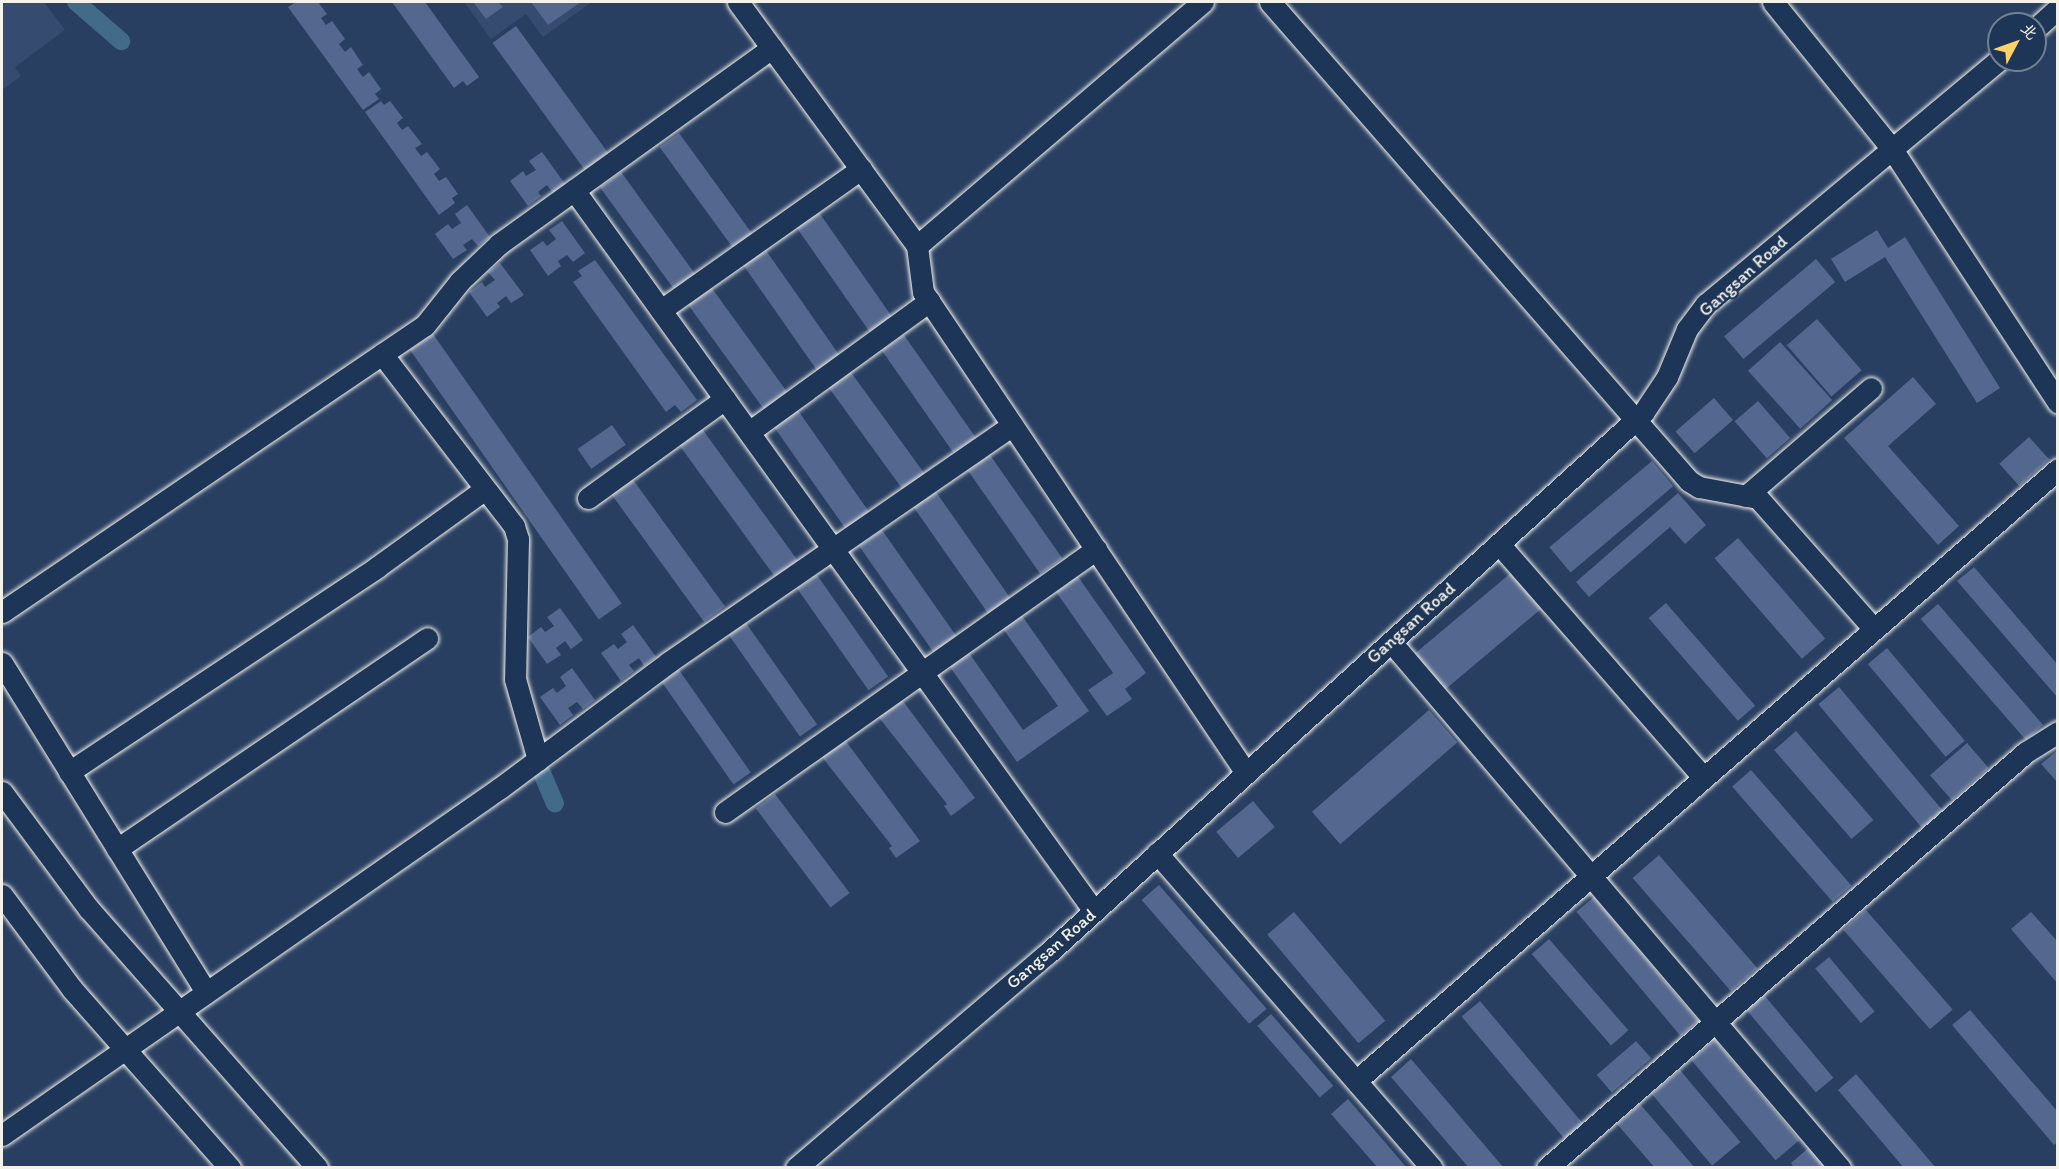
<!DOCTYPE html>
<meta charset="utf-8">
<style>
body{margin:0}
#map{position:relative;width:2059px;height:1169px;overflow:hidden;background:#283f62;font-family:Itim,"LXGW WenKai TC",sans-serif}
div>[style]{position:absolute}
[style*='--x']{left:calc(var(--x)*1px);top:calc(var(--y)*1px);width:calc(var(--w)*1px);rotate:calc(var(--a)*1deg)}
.built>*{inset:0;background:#354b6f}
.canal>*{height:18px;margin:-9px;padding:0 9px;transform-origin:9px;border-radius:9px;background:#416b89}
.building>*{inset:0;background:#54678e;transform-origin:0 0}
.roads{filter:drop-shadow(0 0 2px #f4f1e8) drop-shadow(0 0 2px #f4f1e8)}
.minor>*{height:21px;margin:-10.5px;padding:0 10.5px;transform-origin:10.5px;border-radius:10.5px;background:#1d3557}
span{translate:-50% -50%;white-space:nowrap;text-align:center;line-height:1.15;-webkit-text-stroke:4.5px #1d3557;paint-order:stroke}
.street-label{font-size:18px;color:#f4f1e8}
.frame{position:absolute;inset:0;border:3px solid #f4f1e8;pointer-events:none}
.north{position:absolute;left:1987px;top:12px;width:60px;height:60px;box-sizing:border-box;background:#1d3557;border:2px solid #738091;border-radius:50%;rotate:49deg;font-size:16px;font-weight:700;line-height:24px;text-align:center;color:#f4f1e8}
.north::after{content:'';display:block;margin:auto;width:21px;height:27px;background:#ffd166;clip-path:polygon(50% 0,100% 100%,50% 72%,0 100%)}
</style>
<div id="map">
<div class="built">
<div style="clip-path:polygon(2px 2px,44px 2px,65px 30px,15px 67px,21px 76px,2px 90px)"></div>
<div style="clip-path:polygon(464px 2px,592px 2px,543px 37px,526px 14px,491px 39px)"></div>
</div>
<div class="canal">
<div style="--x:76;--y:2;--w:60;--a:40.9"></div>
<div style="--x:542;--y:773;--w:33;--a:67"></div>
</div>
<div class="building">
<div style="clip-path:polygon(296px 2px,318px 2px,327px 14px,321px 18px,326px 25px,332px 21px,345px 39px,339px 44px,345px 52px,351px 47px,363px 65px,357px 69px,363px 77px,369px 72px,381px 89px,375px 94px,379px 99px,363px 110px,288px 7px)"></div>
<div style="clip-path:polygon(392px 2px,425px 2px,479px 77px,467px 86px,463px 81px,454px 88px)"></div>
<div style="clip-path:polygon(473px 2px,498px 2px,503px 7px,486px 19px)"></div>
<div style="clip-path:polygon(531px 2px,581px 2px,548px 25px)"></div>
<div style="left:516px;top:26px;width:159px;height:29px;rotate:54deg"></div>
<div style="clip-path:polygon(381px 101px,384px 105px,390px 101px,403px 118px,397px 123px,402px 130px,408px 126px,422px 144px,415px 148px,421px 156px,427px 152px,440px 169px,434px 174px,439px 181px,446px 177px,458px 194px,452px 198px,455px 203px,439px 215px,365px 112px)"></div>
<div style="left:679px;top:133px;width:127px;height:24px;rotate:54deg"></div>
<div style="clip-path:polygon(542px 152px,565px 184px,553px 193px,547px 185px,538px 192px,541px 196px,528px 206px,510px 181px,523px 171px,526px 176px,536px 170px,529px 161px)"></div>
<div style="left:621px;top:172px;width:127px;height:26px;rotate:54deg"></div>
<div style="clip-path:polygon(467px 205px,490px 237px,478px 246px,472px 239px,463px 245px,467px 250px,453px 259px,435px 234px,448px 224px,452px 229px,461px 223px,455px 214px)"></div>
<div style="left:818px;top:211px;width:130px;height:27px;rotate:55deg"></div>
<div style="clip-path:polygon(562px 221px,585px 253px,573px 262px,567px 255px,558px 261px,561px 266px,548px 276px,530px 250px,543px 241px,547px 246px,556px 239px,549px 230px)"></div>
<div style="clip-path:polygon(1877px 230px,1888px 248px,1905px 237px,2000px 388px,1977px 403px,1885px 257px,1845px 282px,1831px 259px)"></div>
<div style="left:765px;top:249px;width:130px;height:27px;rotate:55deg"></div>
<div style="left:1816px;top:259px;width:30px;height:120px;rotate:50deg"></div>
<div style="clip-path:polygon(595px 260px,697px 400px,681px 412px,675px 405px,666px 412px,573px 282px,582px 276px,578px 271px)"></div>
<div style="clip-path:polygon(500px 263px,524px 295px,511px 303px,506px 296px,497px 303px,500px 307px,487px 317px,469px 292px,482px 282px,485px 287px,495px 280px,488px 272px)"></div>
<div style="left:711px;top:287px;width:130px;height:29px;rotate:54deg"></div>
<div style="left:1817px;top:319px;width:68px;height:40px;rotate:49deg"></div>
<div style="left:433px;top:334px;width:329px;height:28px;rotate:55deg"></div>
<div style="left:904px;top:335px;width:125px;height:27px;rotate:55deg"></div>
<div style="left:1780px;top:342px;width:78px;height:43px;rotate:48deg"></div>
<div style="left:850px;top:371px;width:130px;height:27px;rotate:54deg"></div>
<div style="clip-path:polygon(1913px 377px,1936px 404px,1888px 446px,1959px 526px,1938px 545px,1844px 438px)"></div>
<div style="left:1714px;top:398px;width:29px;height:51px;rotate:49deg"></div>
<div style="left:1758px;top:401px;width:49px;height:31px;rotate:49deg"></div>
<div style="left:797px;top:409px;width:130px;height:29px;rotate:55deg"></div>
<div style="left:612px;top:425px;width:24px;height:42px;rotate:55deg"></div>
<div style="left:700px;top:426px;width:168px;height:28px;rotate:54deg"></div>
<div style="left:2029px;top:437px;width:30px;height:40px;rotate:48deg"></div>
<div style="left:990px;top:455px;width:126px;height:27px;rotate:55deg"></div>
<div style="left:1652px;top:461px;width:33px;height:134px;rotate:50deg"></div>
<div style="left:631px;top:477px;width:160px;height:26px;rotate:54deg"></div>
<div style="left:936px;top:492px;width:130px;height:27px;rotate:55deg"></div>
<div style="clip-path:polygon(1678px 493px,1706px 525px,1685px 544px,1670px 527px,1589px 597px,1576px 582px)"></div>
<div style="left:882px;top:530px;width:130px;height:28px;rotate:55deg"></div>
<div style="left:1738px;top:538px;width:133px;height:31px;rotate:49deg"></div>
<div style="clip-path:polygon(1974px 567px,2058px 665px,2058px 698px,1957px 581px)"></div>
<div style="clip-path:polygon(1074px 571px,1146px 673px,1125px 689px,1132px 699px,1107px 716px,1088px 690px,1113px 673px,1052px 586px)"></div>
<div style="left:1512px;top:572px;width:47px;height:127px;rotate:50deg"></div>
<div style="left:817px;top:575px;width:124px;height:24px;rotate:55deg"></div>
<div style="left:1666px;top:603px;width:136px;height:23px;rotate:49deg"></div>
<div style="left:1938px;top:604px;width:160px;height:23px;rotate:49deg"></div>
<div style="clip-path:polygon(560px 608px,583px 640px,571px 649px,565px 641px,556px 648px,561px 655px,547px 664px,528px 637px,541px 627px,545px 632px,554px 626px,547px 617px)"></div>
<div style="clip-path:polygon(1020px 613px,1089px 711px,1017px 762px,950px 667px,969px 653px,1023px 730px,1058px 706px,1001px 626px)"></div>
<div style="left:746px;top:623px;width:124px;height:21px;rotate:55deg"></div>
<div style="clip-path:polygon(633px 625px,656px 657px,644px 666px,639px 658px,629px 665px,634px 671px,621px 681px,601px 653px,614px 644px,618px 649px,627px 642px,621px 634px)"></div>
<div style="left:1887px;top:648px;width:121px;height:25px;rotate:50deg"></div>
<div style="clip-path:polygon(572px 668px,595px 700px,583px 709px,577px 702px,568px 708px,573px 715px,560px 725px,540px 697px,553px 688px,557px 693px,566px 686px,560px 677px)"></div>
<div style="left:679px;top:670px;width:125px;height:21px;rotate:55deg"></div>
<div style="left:1839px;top:687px;width:162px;height:27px;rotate:50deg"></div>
<div style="clip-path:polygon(900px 697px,975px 798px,951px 816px,944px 806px,947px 804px,877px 715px)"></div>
<div style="left:1429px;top:710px;width:43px;height:155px;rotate:49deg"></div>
<div style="left:1796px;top:731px;width:118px;height:29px;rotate:49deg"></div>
<div style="clip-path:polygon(845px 740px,920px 841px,896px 858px,889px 848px,892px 846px,822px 757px)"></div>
<div style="left:1967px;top:743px;width:33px;height:49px;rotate:49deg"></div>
<div style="clip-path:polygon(2058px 750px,2058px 783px,2041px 764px)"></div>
<div style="left:1751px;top:770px;width:153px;height:25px;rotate:49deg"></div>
<div style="left:775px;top:794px;width:124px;height:24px;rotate:53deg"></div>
<div style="left:1253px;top:801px;width:34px;height:48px;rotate:50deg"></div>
<div style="left:1659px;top:855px;width:150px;height:35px;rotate:49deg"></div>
<div style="left:1159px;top:885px;width:164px;height:23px;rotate:49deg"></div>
<div style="left:1594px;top:897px;width:162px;height:23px;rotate:50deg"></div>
<div style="left:1866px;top:910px;width:132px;height:30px;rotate:49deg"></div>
<div style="left:1294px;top:912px;width:142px;height:35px;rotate:50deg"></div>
<div style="clip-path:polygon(2031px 912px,2058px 942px,2058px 984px,2011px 929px)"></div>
<div style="left:1549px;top:939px;width:121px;height:23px;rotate:49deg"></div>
<div style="left:1829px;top:957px;width:71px;height:18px;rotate:50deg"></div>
<div style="left:1764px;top:995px;width:108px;height:23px;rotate:50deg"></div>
<div style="left:1480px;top:1001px;width:160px;height:24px;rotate:50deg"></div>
<div style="clip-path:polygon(1970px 1010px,2058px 1112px,2058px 1142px,2054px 1145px,1952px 1025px)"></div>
<div style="left:1271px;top:1014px;width:95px;height:18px;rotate:49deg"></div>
<div style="left:1715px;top:1040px;width:131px;height:31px;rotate:50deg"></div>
<div style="left:1636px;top:1041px;width:23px;height:52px;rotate:49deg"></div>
<div style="clip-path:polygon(1411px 1059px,1504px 1168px,1469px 1168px,1391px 1077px)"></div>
<div style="left:1680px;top:1070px;width:94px;height:37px;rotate:50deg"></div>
<div style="clip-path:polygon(1856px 1074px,1936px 1168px,1904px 1168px,1838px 1090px)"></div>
<div style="clip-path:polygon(1348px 1099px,1407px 1168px,1378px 1168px,1331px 1114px)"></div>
<div style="clip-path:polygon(1640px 1104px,1695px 1168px,1655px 1168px,1617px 1124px)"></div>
<div style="clip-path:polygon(1812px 1145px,1831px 1168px,1794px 1168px,1791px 1163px)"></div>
</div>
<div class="roads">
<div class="minor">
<div style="--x:738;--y:2;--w:303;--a:53.7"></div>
<div style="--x:917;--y:246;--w:46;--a:82.6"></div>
<div style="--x:923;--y:292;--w:579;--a:56.12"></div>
<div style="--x:1270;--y:2;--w:636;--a:48.82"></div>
<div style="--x:1689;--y:481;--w:12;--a:31"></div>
<div style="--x:1699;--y:487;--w:60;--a:10.6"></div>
<div style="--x:1758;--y:498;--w:174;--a:48.5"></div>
<div style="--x:1773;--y:2;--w:189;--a:51"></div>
<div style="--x:1892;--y:149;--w:303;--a:56.8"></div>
<div style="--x:2035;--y:29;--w:31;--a:-42"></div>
<div style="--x:574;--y:190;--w:889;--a:54.2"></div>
<div style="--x:917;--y:246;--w:376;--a:-40.5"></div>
<div style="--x:661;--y:310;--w:245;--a:-35.2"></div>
<div style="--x:382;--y:354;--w:217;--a:52.5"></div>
<div style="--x:514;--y:526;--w:14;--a:73"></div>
<div style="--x:518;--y:539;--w:140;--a:91.2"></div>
<div style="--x:515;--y:679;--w:84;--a:74.1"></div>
<div style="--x:749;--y:432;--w:223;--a:-36"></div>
<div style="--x:1746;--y:496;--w:165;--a:-40.8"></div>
<div style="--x:588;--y:498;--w:169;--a:-35.9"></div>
<div style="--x:1499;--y:544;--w:310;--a:48.8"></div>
<div style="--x:2;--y:612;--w:511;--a:-34.16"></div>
<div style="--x:425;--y:325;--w:56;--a:-51.5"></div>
<div style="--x:460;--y:281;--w:54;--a:-43.5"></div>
<div style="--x:499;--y:244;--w:336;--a:-35.7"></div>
<div style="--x:1391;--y:642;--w:692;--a:49.52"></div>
<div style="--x:2;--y:663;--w:387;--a:58.2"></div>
<div style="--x:69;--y:772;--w:370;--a:-33.6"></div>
<div style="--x:377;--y:567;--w:133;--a:-35.8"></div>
<div style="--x:2;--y:792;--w:146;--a:53.4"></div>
<div style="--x:89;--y:909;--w:345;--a:48.6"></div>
<div style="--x:725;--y:812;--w:455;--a:-35.3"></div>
<div style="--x:117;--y:849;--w:375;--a:-34.2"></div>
<div style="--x:1157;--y:853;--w:418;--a:48.9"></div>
<div style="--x:2;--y:895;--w:117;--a:53.3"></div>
<div style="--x:72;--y:989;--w:239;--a:48.6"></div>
<div style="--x:1356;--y:1081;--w:931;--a:-41.08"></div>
<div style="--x:2;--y:1135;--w:607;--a:-34.87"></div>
<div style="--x:500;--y:788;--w:211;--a:-36.7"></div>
<div style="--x:669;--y:662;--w:417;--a:-34.6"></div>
<div style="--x:796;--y:1168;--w:330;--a:-40.5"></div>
<div style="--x:1047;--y:954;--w:805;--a:-42.23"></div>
<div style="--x:1643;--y:413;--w:43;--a:-56.3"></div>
<div style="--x:1667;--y:377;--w:52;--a:-67.4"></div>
<div style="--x:1687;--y:329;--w:31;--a:-53"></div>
<div style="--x:1706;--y:304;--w:381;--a:-39.8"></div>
<div style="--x:1547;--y:1168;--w:634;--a:-40.97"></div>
<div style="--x:2026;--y:752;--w:38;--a:-32"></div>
</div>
</div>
<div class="street-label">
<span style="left:1743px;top:276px;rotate:-42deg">Gangsan Road</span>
<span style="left:1411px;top:623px;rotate:-42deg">Gangsan Road</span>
<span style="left:1051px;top:949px;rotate:-41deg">Gangsan Road</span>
</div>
<div class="frame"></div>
<div class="north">北</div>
</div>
